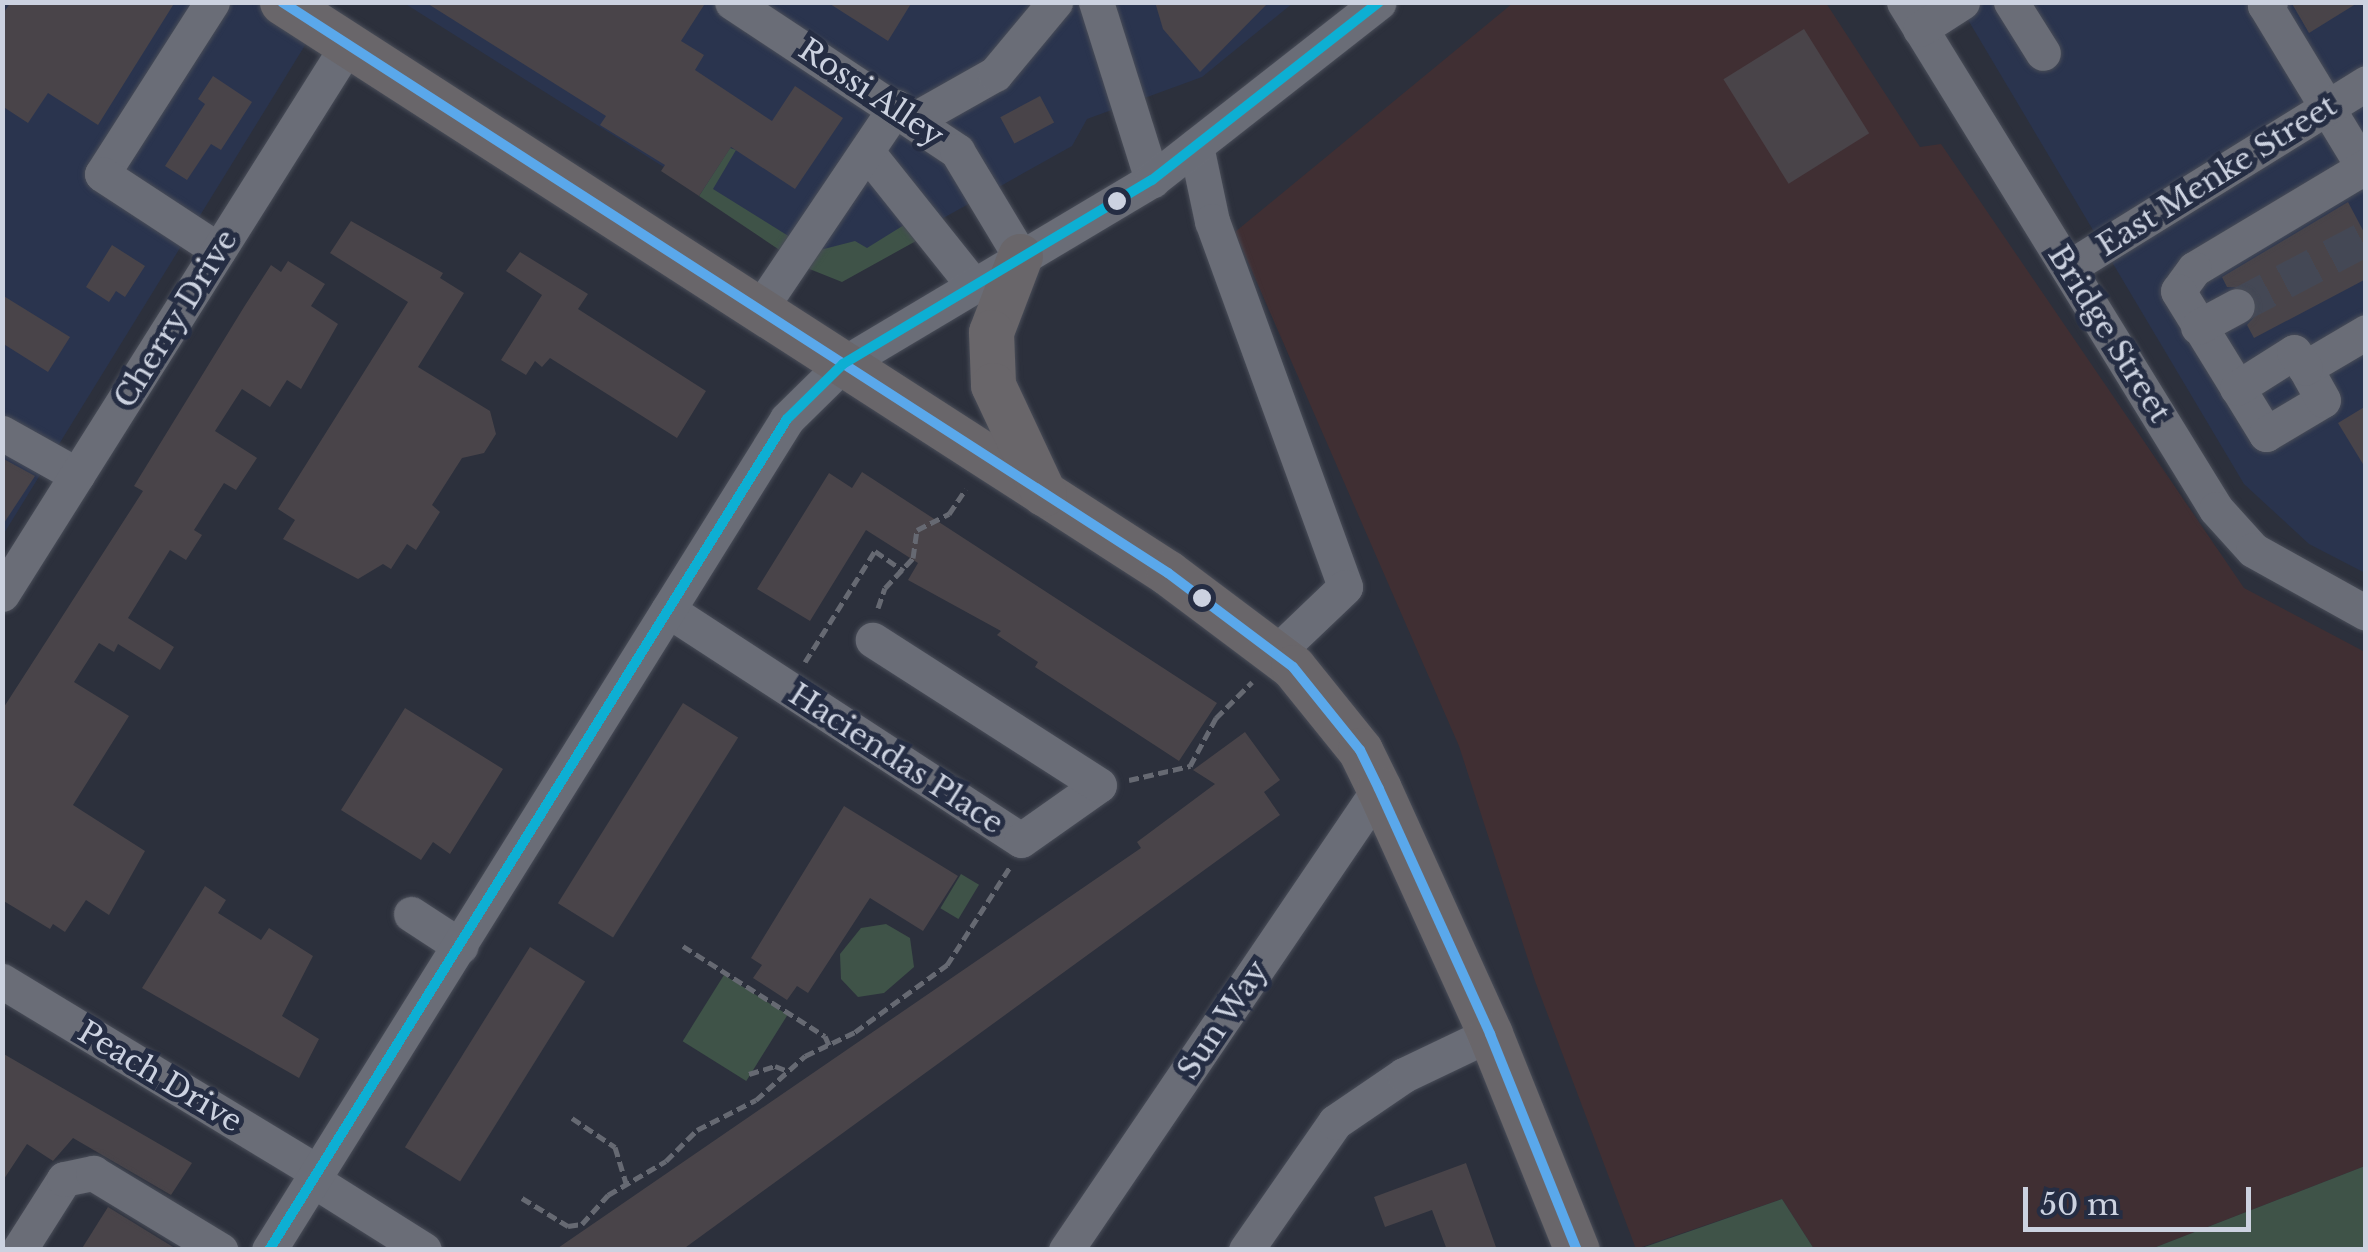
<!DOCTYPE html>
<style>
body{margin:0}
#map{position:relative;width:2368px;height:1252px;overflow:hidden;background:#2c303c;font-family:"Libre Baskerville",serif}
div>[style]{position:absolute}
[style*='--x']{left:calc(var(--x)*1px);top:calc(var(--y)*1px);width:calc(var(--w)*1px);rotate:calc(var(--a)*1deg)}
.built>*{inset:0;background:#2a344e}
.industrial>*{inset:0;background:#402f33}
.green>*{inset:0;background:#3f5348;transform-origin:0 0}
.building>*{inset:0;background:#494449;transform-origin:0 0}
.minor-tunnel>*{height:35px;margin-top:-17.5px;transform-origin:0;background:repeating-linear-gradient(90deg,#444855 0 35px,transparent 0 53px)}
.path>*{height:5px;margin-top:-2.5px;transform-origin:0;background:repeating-linear-gradient(90deg,#666972 0 10px,transparent 0 15px)}
.roads{filter:drop-shadow(0 0 2px #494d58) drop-shadow(0 0 2px #494d58)}
.minor>*{height:35px;margin:-17.5px;padding:0 17.5px;transform-origin:17.5px;border-radius:17.5px;background:#6a6d77}
.major>*{height:45px;margin:-22.5px;padding:0 22.5px;transform-origin:22.5px;border-radius:22.5px;background:#69666a}
.bus-1>*{height:10px;margin:-5px;padding:0 5px;transform-origin:5px;border-radius:5px;background:#5aa8eb}
.bus-2>*{height:10px;margin:-5px;padding:0 5px;transform-origin:5px;border-radius:5px;background:#0dafd3}
.dots>*{width:28px;height:28px;translate:-50% -50%;box-sizing:border-box;border:5px solid #252d43;border-radius:50%}
span{translate:-50% -50%;white-space:nowrap;text-align:center;line-height:1.15;-webkit-text-stroke:10px #252d43;paint-order:stroke}
.street-label{font-size:30px;color:#ccd2e0}
.frame{position:absolute;inset:0;border:5px solid #ccd2e0;pointer-events:none}
.scale{position:absolute;left:2023px;top:1187px;width:228px;height:45px;box-sizing:border-box;border:5px solid #ccd2e0;border-top:0;padding-left:12px;font-size:30px;line-height:35px;white-space:nowrap;color:#ccd2e0;-webkit-text-stroke:8px #252d43;paint-order:stroke}
</style>
<div id="map">
<div class="built">
<div style="clip-path:polygon(5px 2px,331px 3px,3px 535px,3px 7px)"></div>
<div style="clip-path:polygon(404px 3px,1293px 3px,1202px 77px,1087px 119px,1072px 146px,838px 277px)"></div>
<div style="clip-path:polygon(1958px 3px,2365px 3px,2365px 573px,2309px 544px,2244px 484px)"></div>
</div>
<div class="industrial">
<div style="clip-path:polygon(1513px 3px,1826px 3px,1920px 147px,1941px 144px,2244px 588px,2365px 652px,2365px 1166px,2151px 1249px,1814px 1249px,1782px 1199px,1636px 1249px,1535px 981px,1459px 746px,1235px 232px)"></div>
</div>
<div class="green">
<div style="clip-path:polygon(730px 148px,736px 150px,713px 189px,790px 237px,781px 251px,699px 196px)"></div>
<div style="clip-path:polygon(904px 225px,925px 236px,842px 282px,807px 268px,820px 250px,855px 241px,867px 248px)"></div>
<div style="left:961px;top:874px;width:21px;height:40px;rotate:31deg"></div>
<div style="clip-path:polygon(886px 924px,910px 938px,914px 967px,884px 993px,858px 997px,841px 979px,840px 954px,861px 928px)"></div>
<div style="left:724px;top:975px;width:75px;height:78px;rotate:32deg"></div>
<div style="clip-path:polygon(2365px 1166px,2365px 1249px,2151px 1249px)"></div>
<div style="clip-path:polygon(1782px 1199px,1814px 1249px,1639px 1249px)"></div>
</div>
<div class="building">
<div style="clip-path:polygon(11px 2px,175px 2px,98px 125px,48px 93px,28px 123px,2px 106px,2px 15px)"></div>
<div style="clip-path:polygon(425px 2px,706px 2px,681px 41px,704px 55px,695px 70px,772px 121px,795px 86px,843px 118px,795px 189px,731px 147px,699px 196px,661px 171px,665px 165px,600px 125px,606px 116px)"></div>
<div style="clip-path:polygon(827px 2px,912px 2px,888px 41px)"></div>
<div style="clip-path:polygon(1155px 2px,1269px 2px,1200px 72px,1163px 29px)"></div>
<div style="clip-path:polygon(2291px 2px,2359px 2px,2309px 33px)"></div>
<div style="left:1804px;top:29px;width:123px;height:95px;rotate:58deg"></div>
<div style="clip-path:polygon(213px 76px,252px 102px,221px 150px,211px 144px,187px 180px,165px 166px,205px 104px,198px 99px)"></div>
<div style="left:1040px;top:96px;width:30px;height:45px;rotate:62deg"></div>
<div style="clip-path:polygon(2348px 202px,2366px 236px,2366px 279px,2254px 338px,2247px 325px,2255px 316px,2256px 297px,2247px 288px,2227px 287px,2222px 277px)"></div>
<div style="clip-path:polygon(351px 221px,443px 273px,440px 278px,464px 293px,418px 367px,490px 411px,496px 434px,484px 453px,462px 458px,432px 505px,440px 512px,416px 550px,407px 544px,391px 569px,383px 564px,358px 579px,283px 539px,295px 520px,278px 509px,408px 302px,330px 253px)"></div>
<div style="clip-path:polygon(112px 245px,145px 266px,125px 297px,116px 291px,109px 302px,86px 287px)"></div>
<div style="clip-path:polygon(520px 252px,588px 294px,578px 309px,706px 391px,677px 438px,550px 358px,542px 367px,535px 361px,526px 375px,501px 360px,542px 295px,506px 271px)"></div>
<div style="clip-path:polygon(288px 261px,325px 284px,311px 306px,338px 324px,301px 389px,287px 380px,270px 407px,242px 389px,215px 431px,257px 458px,236px 490px,224px 483px,194px 530px,202px 535px,186px 560px,170px 550px,128px 618px,174px 647px,160px 670px,118px 644px,114px 652px,99px 643px,74px 682px,129px 716px,73px 805px,145px 851px,109px 915px,86px 900px,65px 932px,53px 924px,50px 929px,2px 900px,2px 710px,143px 491px,134px 486px,244px 307px,271px 265px,281px 272px)"></div>
<div style="clip-path:polygon(2px 295px,70px 337px,48px 372px,2px 343px)"></div>
<div style="clip-path:polygon(2366px 406px,2366px 469px,2338px 423px)"></div>
<div style="clip-path:polygon(2px 458px,35px 476px,2px 526px)"></div>
<div style="clip-path:polygon(862px 472px,1217px 703px,1179px 761px,1035px 667px,1038px 662px,997px 635px,1001px 631px,908px 580px,918px 563px,866px 530px,810px 621px,757px 589px,829px 473px,852px 488px)"></div>
<div style="left:683px;top:703px;width:65px;height:236px;rotate:32deg"></div>
<div style="clip-path:polygon(405px 708px,503px 769px,450px 854px,433px 842px,421px 860px,341px 810px)"></div>
<div style="clip-path:polygon(1245px 732px,1280px 780px,1264px 792px,1280px 815px,682px 1250px,555px 1250px,1141px 848px,1137px 842px,1215px 784px,1193px 770px)"></div>
<div style="clip-path:polygon(844px 806px,958px 876px,923px 931px,870px 898px,808px 993px,797px 986px,787px 1000px,753px 978px,762px 965px,751px 958px)"></div>
<div style="clip-path:polygon(205px 886px,226px 900px,218px 913px,261px 940px,269px 928px,313px 956px,282px 1016px,319px 1039px,299px 1078px,142px 988px)"></div>
<div style="left:530px;top:947px;width:65px;height:236px;rotate:32deg"></div>
<div style="clip-path:polygon(2px 1053px,192px 1163px,171px 1195px,73px 1138px,53px 1161px,27px 1144px,2px 1182px)"></div>
<div style="clip-path:polygon(1466px 1163px,1497px 1250px,1447px 1250px,1432px 1210px,1385px 1227px,1374px 1197px)"></div>
<div style="clip-path:polygon(108px 1207px,178px 1250px,81px 1250px)"></div>
</div>
<div class="minor-tunnel">
<div style="--x:2237;--y:306;--w:146;--a:-27.8"></div>
</div>
<div class="path">
<div style="--x:878;--y:608;--w:21;--a:-71"></div>
<div style="--x:885;--y:588;--w:41;--a:-47"></div>
<div style="--x:913;--y:558;--w:28;--a:-82"></div>
<div style="--x:917;--y:530;--w:36;--a:-27"></div>
<div style="--x:949;--y:514;--w:30;--a:-56"></div>
<div style="--x:805;--y:662;--w:131;--a:-57.8"></div>
<div style="--x:875;--y:551;--w:35;--a:35"></div>
<div style="--x:1129;--y:780;--w:63;--a:-12.9"></div>
<div style="--x:1190;--y:766;--w:55;--a:-61.6"></div>
<div style="--x:1216;--y:718;--w:51;--a:-45"></div>
<div style="--x:683;--y:946;--w:168;--a:32.4"></div>
<div style="--x:825;--y:1036;--w:10;--a:66"></div>
<div style="--x:749;--y:1074;--w:27;--a:-17"></div>
<div style="--x:775;--y:1066;--w:14;--a:21"></div>
<div style="--x:572;--y:1118;--w:52;--a:34"></div>
<div style="--x:615;--y:1147;--w:38;--a:73"></div>
<div style="--x:522;--y:1198;--w:54;--a:31.3"></div>
<div style="--x:568;--y:1226;--w:14;--a:-8"></div>
<div style="--x:582;--y:1224;--w:39;--a:-48"></div>
<div style="--x:608;--y:1195;--w:67;--a:-30.4"></div>
<div style="--x:666;--y:1161;--w:44;--a:-45"></div>
<div style="--x:697;--y:1130;--w:66;--a:-27"></div>
<div style="--x:756;--y:1100;--w:66;--a:-41.9"></div>
<div style="--x:805;--y:1056;--w:55;--a:-25.6"></div>
<div style="--x:855;--y:1032;--w:114;--a:-36.1"></div>
<div style="--x:947;--y:965;--w:117;--a:-57.3"></div>
</div>
<div class="roads">
<div class="minor">
<div style="--x:212;--y:2;--w:204;--a:122.6"></div>
<div style="--x:102;--y:174;--w:139;--a:33.2"></div>
<div style="--x:732;--y:2;--w:270;--a:33.5"></div>
<div style="--x:957;--y:151;--w:122;--a:59"></div>
<div style="--x:1096;--y:2;--w:187;--a:72.5"></div>
<div style="--x:1904;--y:2;--w:595;--a:58.39"></div>
<div style="--x:2216;--y:509;--w:55;--a:47.9"></div>
<div style="--x:2253;--y:550;--w:129;--a:29.1"></div>
<div style="--x:2011;--y:2;--w:60;--a:57.9"></div>
<div style="--x:2270;--y:2;--w:6;--a:149"></div>
<div style="--x:2265;--y:5;--w:195;--a:58.8"></div>
<div style="--x:1920;--y:29;--w:50;--a:-32.7"></div>
<div style="--x:915;--y:119;--w:92;--a:-29.4"></div>
<div style="--x:995;--y:74;--w:94;--a:-50.2"></div>
<div style="--x:1196;--y:146;--w:77;--a:78"></div>
<div style="--x:1212;--y:221;--w:389;--a:70"></div>
<div style="--x:1345;--y:587;--w:95;--a:136.3"></div>
<div style="--x:867;--y:152;--w:170;--a:51.4"></div>
<div style="--x:2366;--y:166;--w:200;--a:149.1"></div>
<div style="--x:2194;--y:269;--w:27;--a:126"></div>
<div style="--x:2178;--y:291;--w:168;--a:58.4"></div>
<div style="--x:2266;--y:434;--w:66;--a:-30.8"></div>
<div style="--x:2323;--y:400;--w:37;--a:-119"></div>
<div style="--x:2305;--y:368;--w:71;--a:-30.5"></div>
<div style="--x:2068;--y:268;--w:351;--a:-31.8"></div>
<div style="--x:759;--y:310;--w:245;--a:-56"></div>
<div style="--x:2198;--y:327;--w:44;--a:-28.3"></div>
<div style="--x:2237;--y:388;--w:67;--a:-32.3"></div>
<div style="--x:2294;--y:352;--w:19;--a:55"></div>
<div style="--x:2;--y:433;--w:86;--a:29.2"></div>
<div style="--x:2;--y:594;--w:651;--a:-57.8"></div>
<div style="--x:668;--y:610;--w:421;--a:33.1"></div>
<div style="--x:1021;--y:840;--w:95;--a:-35.2"></div>
<div style="--x:1099;--y:785;--w:269;--a:-147.3"></div>
<div style="--x:411;--y:914;--w:59;--a:33.1"></div>
<div style="--x:2;--y:981;--w:369;--a:31.2"></div>
<div style="--x:313;--y:1180;--w:131;--a:32.2"></div>
<div style="--x:19;--y:1250;--w:84;--a:-57.6"></div>
<div style="--x:64;--y:1179;--w:30;--a:-12"></div>
<div style="--x:93;--y:1173;--w:149;--a:31.2"></div>
<div style="--x:269;--y:1250;--w:979;--a:-58.06"></div>
<div style="--x:787;--y:419;--w:78;--a:-44.5"></div>
<div style="--x:843;--y:364;--w:360;--a:-30.8"></div>
<div style="--x:1152;--y:180;--w:288;--a:-38.1"></div>
<div style="--x:1066;--y:1250;--w:557;--a:-55.83"></div>
<div style="--x:1246;--y:1250;--w:156;--a:-55.2"></div>
<div style="--x:1335;--y:1122;--w:83;--a:-34.3"></div>
<div style="--x:1404;--y:1075;--w:95;--a:-25.5"></div>
</div>
<div class="major">
<div style="--x:282;--y:2;--w:1054;--a:32.8"></div>
<div style="--x:1168;--y:573;--w:156;--a:36.9"></div>
<div style="--x:1293;--y:667;--w:107;--a:51.1"></div>
<div style="--x:1360;--y:750;--w:43;--a:64"></div>
<div style="--x:1379;--y:789;--w:269;--a:65.6"></div>
<div style="--x:1490;--y:1034;--w:233;--a:68.1"></div>
<div style="--x:1020;--y:256;--w:81;--a:110.9"></div>
<div style="--x:991;--y:332;--w:53;--a:87.8"></div>
<div style="--x:993;--y:385;--w:120;--a:64.9"></div>
</div>
</div>
<div class="bus-1">
<div style="--x:282;--y:2;--w:1054;--a:32.8"></div>
<div style="--x:1168;--y:573;--w:156;--a:36.9"></div>
<div style="--x:1293;--y:667;--w:107;--a:51.1"></div>
<div style="--x:1360;--y:750;--w:43;--a:64"></div>
<div style="--x:1379;--y:789;--w:269;--a:65.6"></div>
<div style="--x:1490;--y:1034;--w:233;--a:68.1"></div>
</div>
<div class="bus-2">
<div style="--x:269;--y:1250;--w:979;--a:-58.06"></div>
<div style="--x:787;--y:419;--w:78;--a:-44.5"></div>
<div style="--x:843;--y:364;--w:360;--a:-30.8"></div>
<div style="--x:1152;--y:180;--w:288;--a:-38.1"></div>
</div>
<div class="dots">
<div style="left:1117px;top:201px;background:#ccd2e0"></div>
<div style="left:1202px;top:598px;background:#ccd2e0"></div>
</div>
<div class="street-label">
<span style="left:871px;top:93px;rotate:34deg">Rossi Alley</span>
<span style="left:2217px;top:176px;rotate:-32deg">East Menke Street</span>
<span style="left:176px;top:319px;rotate:-58deg">Cherry Drive</span>
<span style="left:2109px;top:334px;rotate:58deg">Bridge Street</span>
<span style="left:896px;top:759px;rotate:33deg">Haciendas Place</span>
<span style="left:1223px;top:1020px;rotate:-56deg">Sun Way</span>
<span style="left:160px;top:1077px;rotate:31deg">Peach Drive</span>
</div>
<div class="frame"></div>
<div class="scale">50 m</div>
</div>
